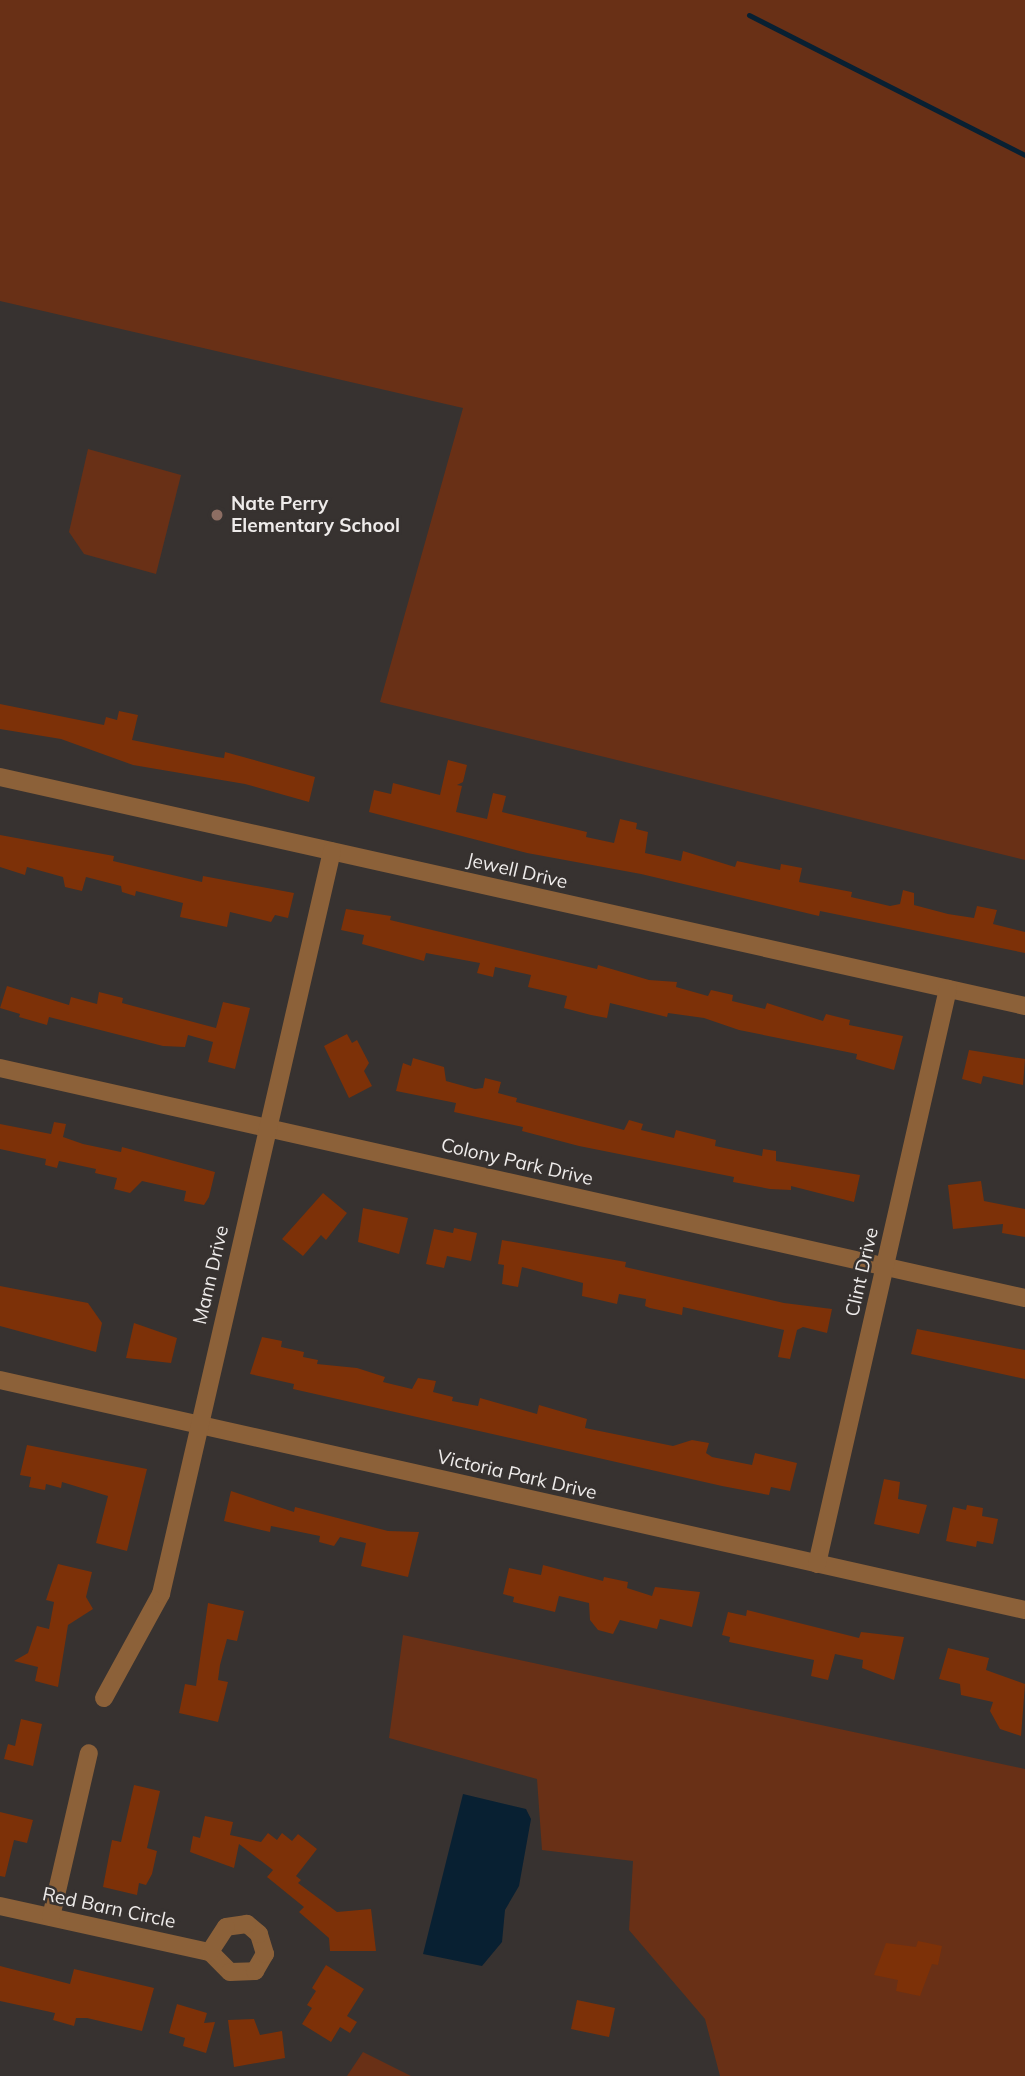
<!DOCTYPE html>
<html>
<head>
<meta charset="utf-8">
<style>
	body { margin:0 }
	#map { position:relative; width:1025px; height:2076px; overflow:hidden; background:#373230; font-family:Mulish,sans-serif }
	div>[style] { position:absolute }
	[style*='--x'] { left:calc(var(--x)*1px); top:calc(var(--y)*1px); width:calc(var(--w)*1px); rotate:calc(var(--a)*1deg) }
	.green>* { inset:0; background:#693016 }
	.water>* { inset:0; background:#082032 }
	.stream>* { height:5px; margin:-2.5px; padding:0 2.5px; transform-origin:2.5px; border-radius:2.5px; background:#082032 }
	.building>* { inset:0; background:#7d3108 }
	.minor>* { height:18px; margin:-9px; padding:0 9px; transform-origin:9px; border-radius:9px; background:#8c6139 }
	.dots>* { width:19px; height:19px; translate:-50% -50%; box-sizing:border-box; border:4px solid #373230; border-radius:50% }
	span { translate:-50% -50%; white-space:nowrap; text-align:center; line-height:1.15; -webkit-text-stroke:5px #373230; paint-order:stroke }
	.poi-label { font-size:19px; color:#eeebea; font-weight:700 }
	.left { translate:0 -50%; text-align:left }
	.street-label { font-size:19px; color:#eeebea }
</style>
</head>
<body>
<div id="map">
	<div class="green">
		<i style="clip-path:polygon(0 0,1025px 0,1025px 860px,380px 702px,463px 408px,0 301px)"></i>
		<i style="clip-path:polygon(88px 449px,181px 475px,156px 574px,84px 554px,69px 532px)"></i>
		<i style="clip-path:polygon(403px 1635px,1025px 1769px,1025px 2076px,720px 2076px,705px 2019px,629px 1930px,633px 1861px,542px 1850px,537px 1779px,389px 1738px)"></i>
		<i style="clip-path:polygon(363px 2052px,411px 2076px,347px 2076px)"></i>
	</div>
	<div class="water">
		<i style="clip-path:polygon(463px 1794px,526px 1809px,531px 1819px,519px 1886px,505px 1910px,502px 1942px,482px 1966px,423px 1954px)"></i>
	</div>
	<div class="stream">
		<i style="--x:749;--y:15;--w:309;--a:26.9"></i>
	</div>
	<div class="building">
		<i style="clip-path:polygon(0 704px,104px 725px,106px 717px,117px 720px,119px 711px,138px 715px,132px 740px,217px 757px,224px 758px,225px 752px,315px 777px,309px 802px,245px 784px,133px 765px,61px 739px,0 729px)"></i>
		<i style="clip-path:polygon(448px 760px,467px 765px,463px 782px,457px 785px,462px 786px,456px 812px,487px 819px,493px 793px,506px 796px,502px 812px,587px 832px,586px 837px,614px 843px,620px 819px,637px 823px,636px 829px,648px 832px,645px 853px,681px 861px,683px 851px,735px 867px,737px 861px,780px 870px,781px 864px,802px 868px,799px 882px,852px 892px,851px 897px,890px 906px,900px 904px,903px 890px,914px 893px,914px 905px,948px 914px,974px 918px,977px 906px,997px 910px,993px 924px,1025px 932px,1025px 953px,820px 911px,819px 916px,641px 874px,527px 853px,369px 812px,374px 790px,391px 794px,393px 783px,440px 795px)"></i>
		<i style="clip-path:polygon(0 835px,114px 856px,113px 861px,202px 882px,203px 876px,294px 893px,288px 918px,275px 915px,271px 922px,230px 912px,227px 927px,180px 917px,183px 903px,136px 891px,135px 896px,122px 892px,121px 886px,86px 877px,82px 891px,65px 887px,63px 877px,27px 867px,25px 875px,0 867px)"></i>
		<i style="clip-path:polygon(346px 909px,391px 916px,390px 920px,597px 969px,598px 965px,649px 980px,677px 982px,676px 987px,708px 996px,711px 990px,733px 995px,732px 1001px,765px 1009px,767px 1003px,823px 1021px,826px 1014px,850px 1020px,849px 1025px,903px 1036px,894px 1070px,856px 1059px,857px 1054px,739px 1030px,704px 1018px,668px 1013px,667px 1017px,610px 1003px,607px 1018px,591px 1015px,564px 1008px,567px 996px,528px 987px,531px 975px,495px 967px,493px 977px,477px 973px,480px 963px,426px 953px,424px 961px,362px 944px,364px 935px,341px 930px)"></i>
		<i style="clip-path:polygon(7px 986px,69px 1005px,71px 997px,97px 1004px,99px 992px,123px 998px,122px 1003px,216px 1028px,223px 1002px,250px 1008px,235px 1069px,208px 1062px,213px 1042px,188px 1035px,185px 1047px,163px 1046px,49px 1017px,47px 1025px,19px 1017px,20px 1014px,0 1008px)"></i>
		<i style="clip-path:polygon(347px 1034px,352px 1043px,357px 1040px,369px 1063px,364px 1071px,372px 1086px,349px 1098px,324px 1046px)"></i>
		<i style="clip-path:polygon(969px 1050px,1025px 1059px,1023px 1085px,983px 1076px,981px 1084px,962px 1079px)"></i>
		<i style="clip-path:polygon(413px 1058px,444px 1067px,446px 1081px,475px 1089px,483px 1088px,485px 1078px,501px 1082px,498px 1093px,517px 1098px,516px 1102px,624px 1130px,629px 1120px,643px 1124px,641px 1130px,674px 1138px,676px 1130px,716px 1140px,715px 1146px,762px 1156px,763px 1149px,776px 1151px,776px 1161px,860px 1175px,854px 1202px,791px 1186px,791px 1190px,770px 1189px,733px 1182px,734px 1177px,579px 1146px,522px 1131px,523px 1127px,454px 1112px,456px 1103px,396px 1091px,403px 1063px,411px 1066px)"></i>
		<i style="clip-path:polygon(54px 1122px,66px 1124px,63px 1137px,83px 1144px,121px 1152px,122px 1147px,215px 1172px,209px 1197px,204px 1205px,184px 1201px,186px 1191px,142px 1181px,130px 1193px,114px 1189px,117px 1178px,95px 1173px,96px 1169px,59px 1161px,57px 1168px,45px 1165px,46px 1159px,0 1149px,0 1124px,51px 1134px)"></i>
		<i style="clip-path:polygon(981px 1181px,984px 1201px,1025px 1209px,1025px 1237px,1002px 1233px,1003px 1224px,953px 1229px,948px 1185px)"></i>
		<i style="clip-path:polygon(323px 1193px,347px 1213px,326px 1240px,321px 1235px,303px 1256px,282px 1239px)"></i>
		<i style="clip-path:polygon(363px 1208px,408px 1218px,399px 1254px,358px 1242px)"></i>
		<i style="clip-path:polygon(454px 1228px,477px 1233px,471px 1261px,447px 1256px,444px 1268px,426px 1264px,434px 1229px,453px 1233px)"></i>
		<i style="clip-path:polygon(502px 1240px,626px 1262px,625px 1267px,784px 1303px,832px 1309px,827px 1333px,803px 1327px,797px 1330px,790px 1359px,778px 1357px,784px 1330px,683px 1307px,682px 1315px,650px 1308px,645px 1306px,646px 1299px,619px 1294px,617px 1304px,582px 1296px,583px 1283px,522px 1267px,518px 1287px,502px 1284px,504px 1265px,498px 1264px)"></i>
		<i style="clip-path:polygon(0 1286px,88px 1303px,102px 1323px,96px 1352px,0 1326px)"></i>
		<i style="clip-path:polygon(134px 1323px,177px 1338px,171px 1363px,126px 1358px)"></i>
		<i style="clip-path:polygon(917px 1329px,1025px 1350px,1025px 1379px,911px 1354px)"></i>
		<i style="clip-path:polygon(262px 1337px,282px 1341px,281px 1347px,304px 1352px,303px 1357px,318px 1360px,317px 1364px,357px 1368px,385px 1377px,383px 1382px,412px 1389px,418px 1378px,436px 1381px,433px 1392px,453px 1397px,452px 1401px,478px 1406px,480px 1398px,537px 1414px,539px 1405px,587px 1419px,585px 1428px,673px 1446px,692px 1440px,709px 1443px,706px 1453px,712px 1457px,752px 1465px,755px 1453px,797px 1463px,790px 1491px,771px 1487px,769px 1495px,722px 1486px,293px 1389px,294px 1384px,250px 1374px)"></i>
		<i style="clip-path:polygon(27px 1445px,147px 1469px,127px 1551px,96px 1543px,108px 1496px,62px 1482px,61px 1488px,46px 1484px,45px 1490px,29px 1487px,31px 1477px,20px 1475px)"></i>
		<i style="clip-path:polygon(884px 1479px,900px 1482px,898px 1499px,927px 1505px,919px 1534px,874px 1524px)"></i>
		<i style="clip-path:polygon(231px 1491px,294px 1512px,295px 1507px,388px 1531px,419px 1532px,408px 1577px,361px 1566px,366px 1543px,340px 1537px,334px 1546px,319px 1542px,320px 1536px,271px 1526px,270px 1532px,224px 1521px)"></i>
		<i style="clip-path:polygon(967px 1505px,983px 1508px,982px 1516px,998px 1519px,993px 1544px,977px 1541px,976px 1547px,946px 1541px,953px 1507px,966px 1510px)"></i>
		<i style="clip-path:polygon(58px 1564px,92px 1572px,86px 1597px,93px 1609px,68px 1625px,58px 1687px,35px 1681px,38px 1667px,14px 1661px,28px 1653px,37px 1626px,49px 1629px,54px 1602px,46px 1600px)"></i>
		<i style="clip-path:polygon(543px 1565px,603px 1581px,604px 1577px,628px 1582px,627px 1588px,652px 1596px,655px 1587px,700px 1592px,692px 1627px,660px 1619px,657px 1629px,620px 1620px,613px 1634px,598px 1630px,590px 1620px,589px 1603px,559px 1596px,555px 1612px,513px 1602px,514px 1597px,503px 1594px,509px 1568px,541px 1575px)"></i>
		<i style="clip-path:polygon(208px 1603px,244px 1611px,237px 1641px,227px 1639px,220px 1665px,218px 1680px,228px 1682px,218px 1722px,179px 1713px,185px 1684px,196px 1686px)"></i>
		<i style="clip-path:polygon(747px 1610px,859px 1638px,861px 1632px,904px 1637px,894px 1680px,862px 1668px,863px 1660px,835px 1654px,828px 1680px,811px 1676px,814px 1660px,729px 1642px,730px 1637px,722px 1635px,728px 1612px,746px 1616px)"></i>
		<i style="clip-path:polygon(948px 1648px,989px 1658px,986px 1670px,1025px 1684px,1021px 1736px,1000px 1729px,990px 1711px,993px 1702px,961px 1695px,960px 1684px,939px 1679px)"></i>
		<i style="clip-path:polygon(21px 1719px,42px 1724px,33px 1766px,4px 1759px,8px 1744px,15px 1746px)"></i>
		<i style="clip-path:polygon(134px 1785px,160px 1791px,147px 1848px,157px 1851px,152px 1874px,146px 1885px,139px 1883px,137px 1895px,103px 1887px,112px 1840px,121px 1842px)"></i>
		<i style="clip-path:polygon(0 1812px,33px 1820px,27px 1843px,14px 1840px,5px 1877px,0 1876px)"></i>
		<i style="clip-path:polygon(205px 1816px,233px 1822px,230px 1835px,261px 1842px,268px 1833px,277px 1840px,282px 1833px,292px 1841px,298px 1834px,317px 1849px,296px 1876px,301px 1880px,298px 1883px,337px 1912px,371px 1909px,376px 1951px,330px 1951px,329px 1938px,299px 1912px,304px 1907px,267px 1877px,273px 1870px,239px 1844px,234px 1868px,190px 1852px,193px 1836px,200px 1838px)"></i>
		<i style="clip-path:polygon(918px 1941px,942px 1946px,938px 1965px,932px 1964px,920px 1996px,896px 1991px,898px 1980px,874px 1975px,886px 1943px,916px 1947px)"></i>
		<i style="clip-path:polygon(326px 1965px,364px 1989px,347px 2016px,357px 2022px,350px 2033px,340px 2027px,331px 2042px,302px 2024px,312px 2008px,307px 2005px,316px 1991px,312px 1988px)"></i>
		<i style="clip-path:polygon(0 1966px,70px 1984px,74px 1969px,154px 1988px,142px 2031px,87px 2018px,76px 2018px,74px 2026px,53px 2020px,55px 2013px,0 2001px)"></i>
		<i style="clip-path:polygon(577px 2000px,615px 2008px,609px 2037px,571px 2029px)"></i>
		<i style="clip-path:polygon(177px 2004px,207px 2013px,204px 2023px,215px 2022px,206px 2053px,183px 2046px,185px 2038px,169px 2033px)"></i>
		<i style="clip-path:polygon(254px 2019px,260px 2035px,282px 2031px,285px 2058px,234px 2067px,228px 2020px)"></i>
	</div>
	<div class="minor">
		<i style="--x:0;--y:777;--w:1050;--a:12.59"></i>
		<i style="--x:0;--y:1068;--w:1050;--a:12.65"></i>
		<i style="--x:0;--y:1380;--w:1050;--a:12.65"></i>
		<i style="--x:817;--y:1564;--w:590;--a:-77.17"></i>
		<i style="--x:104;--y:1698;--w:119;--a:-61.3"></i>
		<i style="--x:161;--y:1594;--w:762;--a:-77.04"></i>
		<i style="--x:0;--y:1906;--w:215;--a:12.4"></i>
		<i style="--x:210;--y:1952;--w:28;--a:45"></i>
		<i style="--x:230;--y:1972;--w:25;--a:-2"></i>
		<i style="--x:255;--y:1971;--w:20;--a:-60"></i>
		<i style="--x:265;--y:1954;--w:21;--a:-107"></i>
		<i style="--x:259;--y:1934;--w:16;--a:-140"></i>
		<i style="--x:247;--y:1924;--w:21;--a:172"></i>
		<i style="--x:226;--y:1927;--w:30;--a:123"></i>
		<i style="--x:51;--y:1917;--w:168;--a:-77"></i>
	</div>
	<div class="dots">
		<i style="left:217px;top:515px;background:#8d6e63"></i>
	</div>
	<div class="poi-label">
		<span class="left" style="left:231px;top:515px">Nate Perry<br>Elementary School</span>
	</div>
	<div class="street-label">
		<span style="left:517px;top:871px;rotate:13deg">Jewell Drive</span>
		<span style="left:517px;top:1162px;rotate:13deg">Colony Park Drive</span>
		<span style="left:862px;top:1272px;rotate:-77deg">Clint Drive</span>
		<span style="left:211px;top:1275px;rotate:-77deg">Mann Drive</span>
		<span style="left:517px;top:1475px;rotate:13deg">Victoria Park Drive</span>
		<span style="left:109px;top:1908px;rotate:12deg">Red Barn Circle</span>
	</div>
</div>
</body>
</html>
